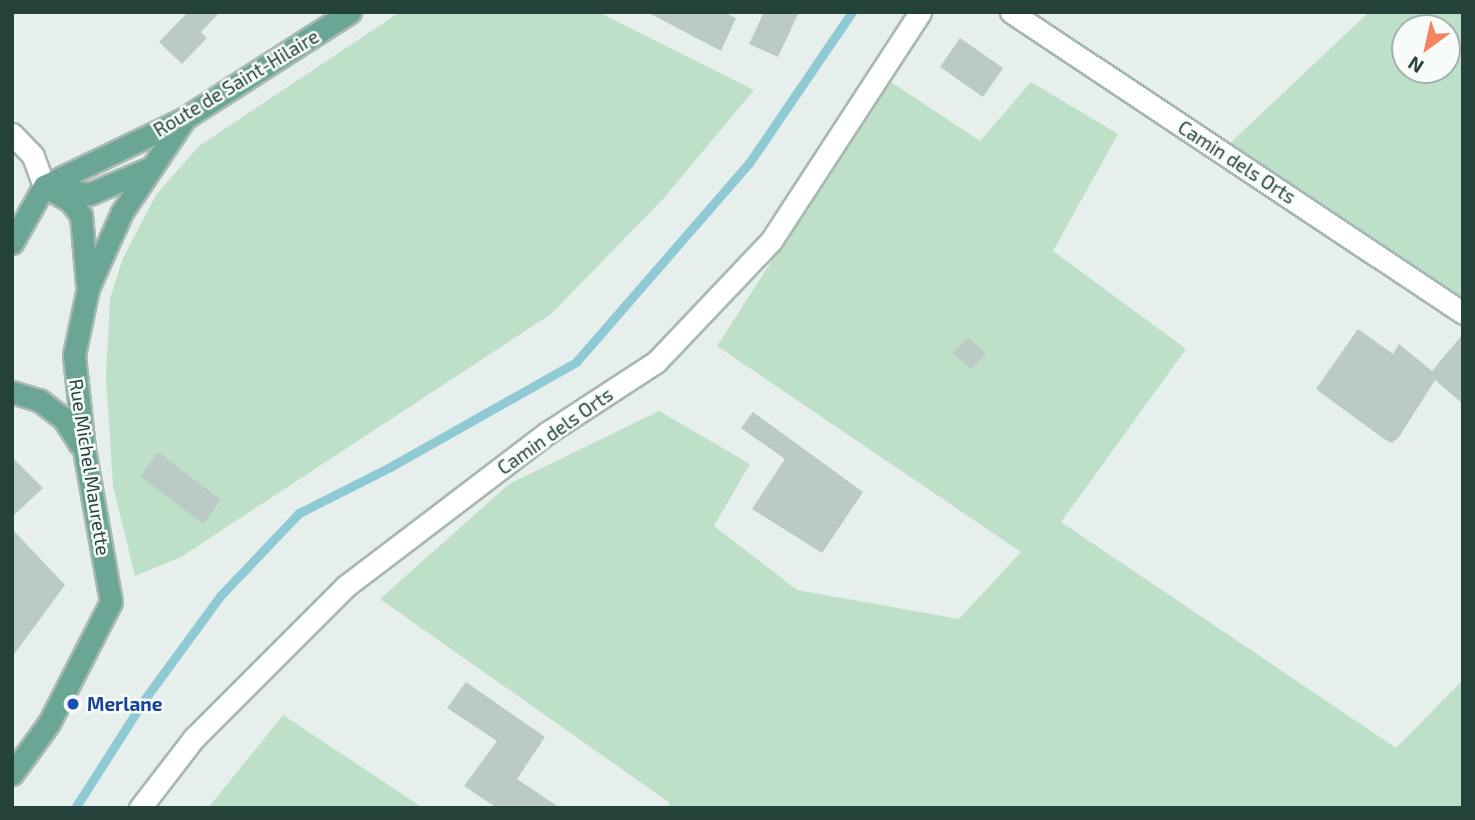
<!DOCTYPE html>
<html>
<head>
<meta charset="utf-8">
<style>
	body { margin:0 }
	#map { position:relative; width:1475px; height:820px; overflow:hidden; background:#e6efeb; font-family:"Exo 2",sans-serif }
	div>[style] { position:absolute }
	[style*='--x'] { left:calc(var(--x)*1px); top:calc(var(--y)*1px); width:calc(var(--w)*1px); rotate:calc(var(--a)*1deg) }
	.green>* { inset:0; background:#bfe0c8 }
	.stream>* { height:9px; margin:-4.5px; padding:0 4.5px; transform-origin:4.5px; border-radius:4.5px; background:#8ec9d4 }
	.building>* { inset:0; background:#bbcac4 }
	.roads { filter:drop-shadow(2px 0 #a8b8b2) drop-shadow(-2px 0 #a8b8b2) drop-shadow(0 2px #a8b8b2) drop-shadow(0 -2px #a8b8b2) }
	.minor>* { height:21px; margin:-10.5px; padding:0 10.5px; transform-origin:10.5px; border-radius:10.5px; background:#fff }
	.major>* { height:21px; margin:-10.5px; padding:0 10.5px; transform-origin:10.5px; border-radius:10.5px; background:#6aa596 }
	.dots>* { width:19px; height:19px; translate:-50% -50%; box-sizing:border-box; border:4px solid #f7fbf9; border-radius:50% }
	span { translate:-50% -50%; white-space:nowrap; text-align:center; line-height:1.15; -webkit-text-stroke:5px #f7fbf9; paint-order:stroke }
	.street-label { font-size:19px; color:#24423a }
	.transit-label { font-size:19px; color:#164399; font-weight:700 }
	.left { translate:0 -50%; text-align:left }
	.frame { position:absolute; inset:0; border:14px solid #24423a; pointer-events:none }
	.north { position:absolute; left:1391px; top:14px; width:70px; height:70px; box-sizing:border-box; background:#f7fbf9; border:2px solid #a3b1ad; border-radius:50%; rotate:213deg; font-size:19px; font-weight:700; line-height:28px; text-align:center; color:#24423a }
	.north::after { content:''; display:block; margin:auto; width:24px; height:32px; background:#f4845f; clip-path:polygon(50% 0,100% 100%,50% 72%,0 100%) }
</style>
</head>
<body>
<div id="map">
	<div class="green">
		<i style="clip-path:polygon(400px 12px,598px 12px,754px 90px,663px 199px,551px 314px,181px 557px,135px 576px,113px 486px,106px 377px,110px 299px,123px 258px,156px 195px,199px 146px)"></i>
		<i style="clip-path:polygon(evenodd,1369px 12px,1463px 12px,1463px 299px,1225px 148px,1369px 12px,1405px 28px,1447px 28px,1447px 70px,1405px 70px,1405px 28px)"></i>
		<i style="clip-path:polygon(888px 80px,980px 141px,1031px 82px,1118px 134px,1053px 251px,1186px 349px,1061px 522px,1396px 748px,1463px 680px,1463px 808px,667px 808px,670px 803px,380px 599px,509px 484px,659px 411px,750px 464px,714px 526px,797px 590px,959px 619px,1021px 552px,717px 346px)"></i>
		<i style="clip-path:polygon(283px 715px,423px 808px,208px 808px)"></i>
	</div>
	<div class="stream">
		<i style="--x:75;--y:808;--w:128;--a:-57.4"></i>
		<i style="--x:144;--y:700;--w:129;--a:-53.8"></i>
		<i style="--x:220;--y:596;--w:115;--a:-46.4"></i>
		<i style="--x:299;--y:513;--w:102;--a:-26.8"></i>
		<i style="--x:390;--y:467;--w:214;--a:-29.4"></i>
		<i style="--x:576;--y:362;--w:264;--a:-49"></i>
		<i style="--x:749;--y:163;--w:183;--a:-55.7"></i>
	</div>
	<div class="building">
		<i style="clip-path:polygon(188px 12px,220px 12px,201px 32px,207px 38px,182px 64px,159px 42px)"></i>
		<i style="clip-path:polygon(647px 12px,723px 12px,736px 18px,721px 51px)"></i>
		<i style="clip-path:polygon(764px 12px,799px 12px,778px 57px,749px 44px)"></i>
		<i style="clip-path:polygon(960px 38px,1003px 68px,983px 97px,940px 67px)"></i>
		<i style="clip-path:polygon(1358px 329px,1393px 354px,1399px 344px,1432px 371px,1463px 334px,1463px 404px,1435px 380px,1399px 437px,1392px 443px,1384px 439px,1316px 389px)"></i>
		<i style="clip-path:polygon(968px 337px,986px 354px,971px 369px,953px 353px)"></i>
		<i style="clip-path:polygon(753px 412px,863px 492px,822px 553px,752px 509px,785px 459px,741px 428px)"></i>
		<i style="clip-path:polygon(158px 452px,221px 500px,203px 524px,140px 476px)"></i>
		<i style="clip-path:polygon(12px 457px,43px 488px,12px 517px)"></i>
		<i style="clip-path:polygon(12px 529px,65px 585px,12px 657px)"></i>
		<i style="clip-path:polygon(466px 682px,545px 737px,517px 779px,560px 808px,497px 808px,464px 786px,497px 741px,447px 708px)"></i>
	</div>
	<div class="roads">
		<div class="minor">
			<i style="--x:1011;--y:12;--w:543;--a:33.66"></i>
			<i style="--x:12;--y:134;--w:30;--a:46"></i>
			<i style="--x:33;--y:156;--w:32;--a:70"></i>
			<i style="--x:140;--y:808;--w:88;--a:-52.4"></i>
			<i style="--x:194;--y:738;--w:215;--a:-45"></i>
			<i style="--x:346;--y:586;--w:253;--a:-37.3"></i>
			<i style="--x:547;--y:433;--w:130;--a:-33.1"></i>
			<i style="--x:656;--y:362;--w:167;--a:-46.5"></i>
			<i style="--x:771;--y:241;--w:273;--a:-56.9"></i>
		</div>
		<div class="major">
			<i style="--x:44;--y:186;--w:157;--a:-25.7"></i>
			<i style="--x:185;--y:118;--w:196;--a:-32.7"></i>
			<i style="--x:44;--y:186;--w:30;--a:30"></i>
			<i style="--x:70;--y:201;--w:18;--a:52"></i>
			<i style="--x:81;--y:215;--w:69;--a:85"></i>
			<i style="--x:53;--y:187;--w:37;--a:11"></i>
			<i style="--x:89;--y:194;--w:64;--a:-23"></i>
			<i style="--x:12;--y:243;--w:65;--a:-60.7"></i>
			<i style="--x:12;--y:392;--w:28;--a:17"></i>
			<i style="--x:39;--y:400;--w:30;--a:37"></i>
			<i style="--x:63;--y:418;--w:31;--a:57"></i>
			<i style="--x:12;--y:774;--w:63;--a:-54"></i>
			<i style="--x:49;--y:723;--w:136;--a:-62.9"></i>
			<i style="--x:111;--y:602;--w:155;--a:-100"></i>
			<i style="--x:84;--y:449;--w:95;--a:-96.1"></i>
			<i style="--x:74;--y:355;--w:68;--a:-78.2"></i>
			<i style="--x:88;--y:288;--w:83;--a:-65.9"></i>
			<i style="--x:122;--y:212;--w:113;--a:-56.2"></i>
		</div>
	</div>
	<div class="dots">
		<i style="left:73px;top:704px;background:#1a4fb4"></i>
	</div>
	<div class="street-label">
		<span style="left:236px;top:83px;rotate:-31deg">Route de Saint-Hilaire</span>
		<span style="left:1237px;top:162px;rotate:33deg">Camin dels Orts</span>
		<span style="left:555px;top:431px;rotate:-35deg">Camin dels Orts</span>
		<span style="left:90px;top:467px;rotate:81deg">Rue Michel Maurette</span>
	</div>
	<div class="transit-label">
		<span class="left" style="left:87px;top:704px">Merlane</span>
	</div>
	<div class="frame"></div>
	<div class="north">N</div>
</div>
</body>
</html>
